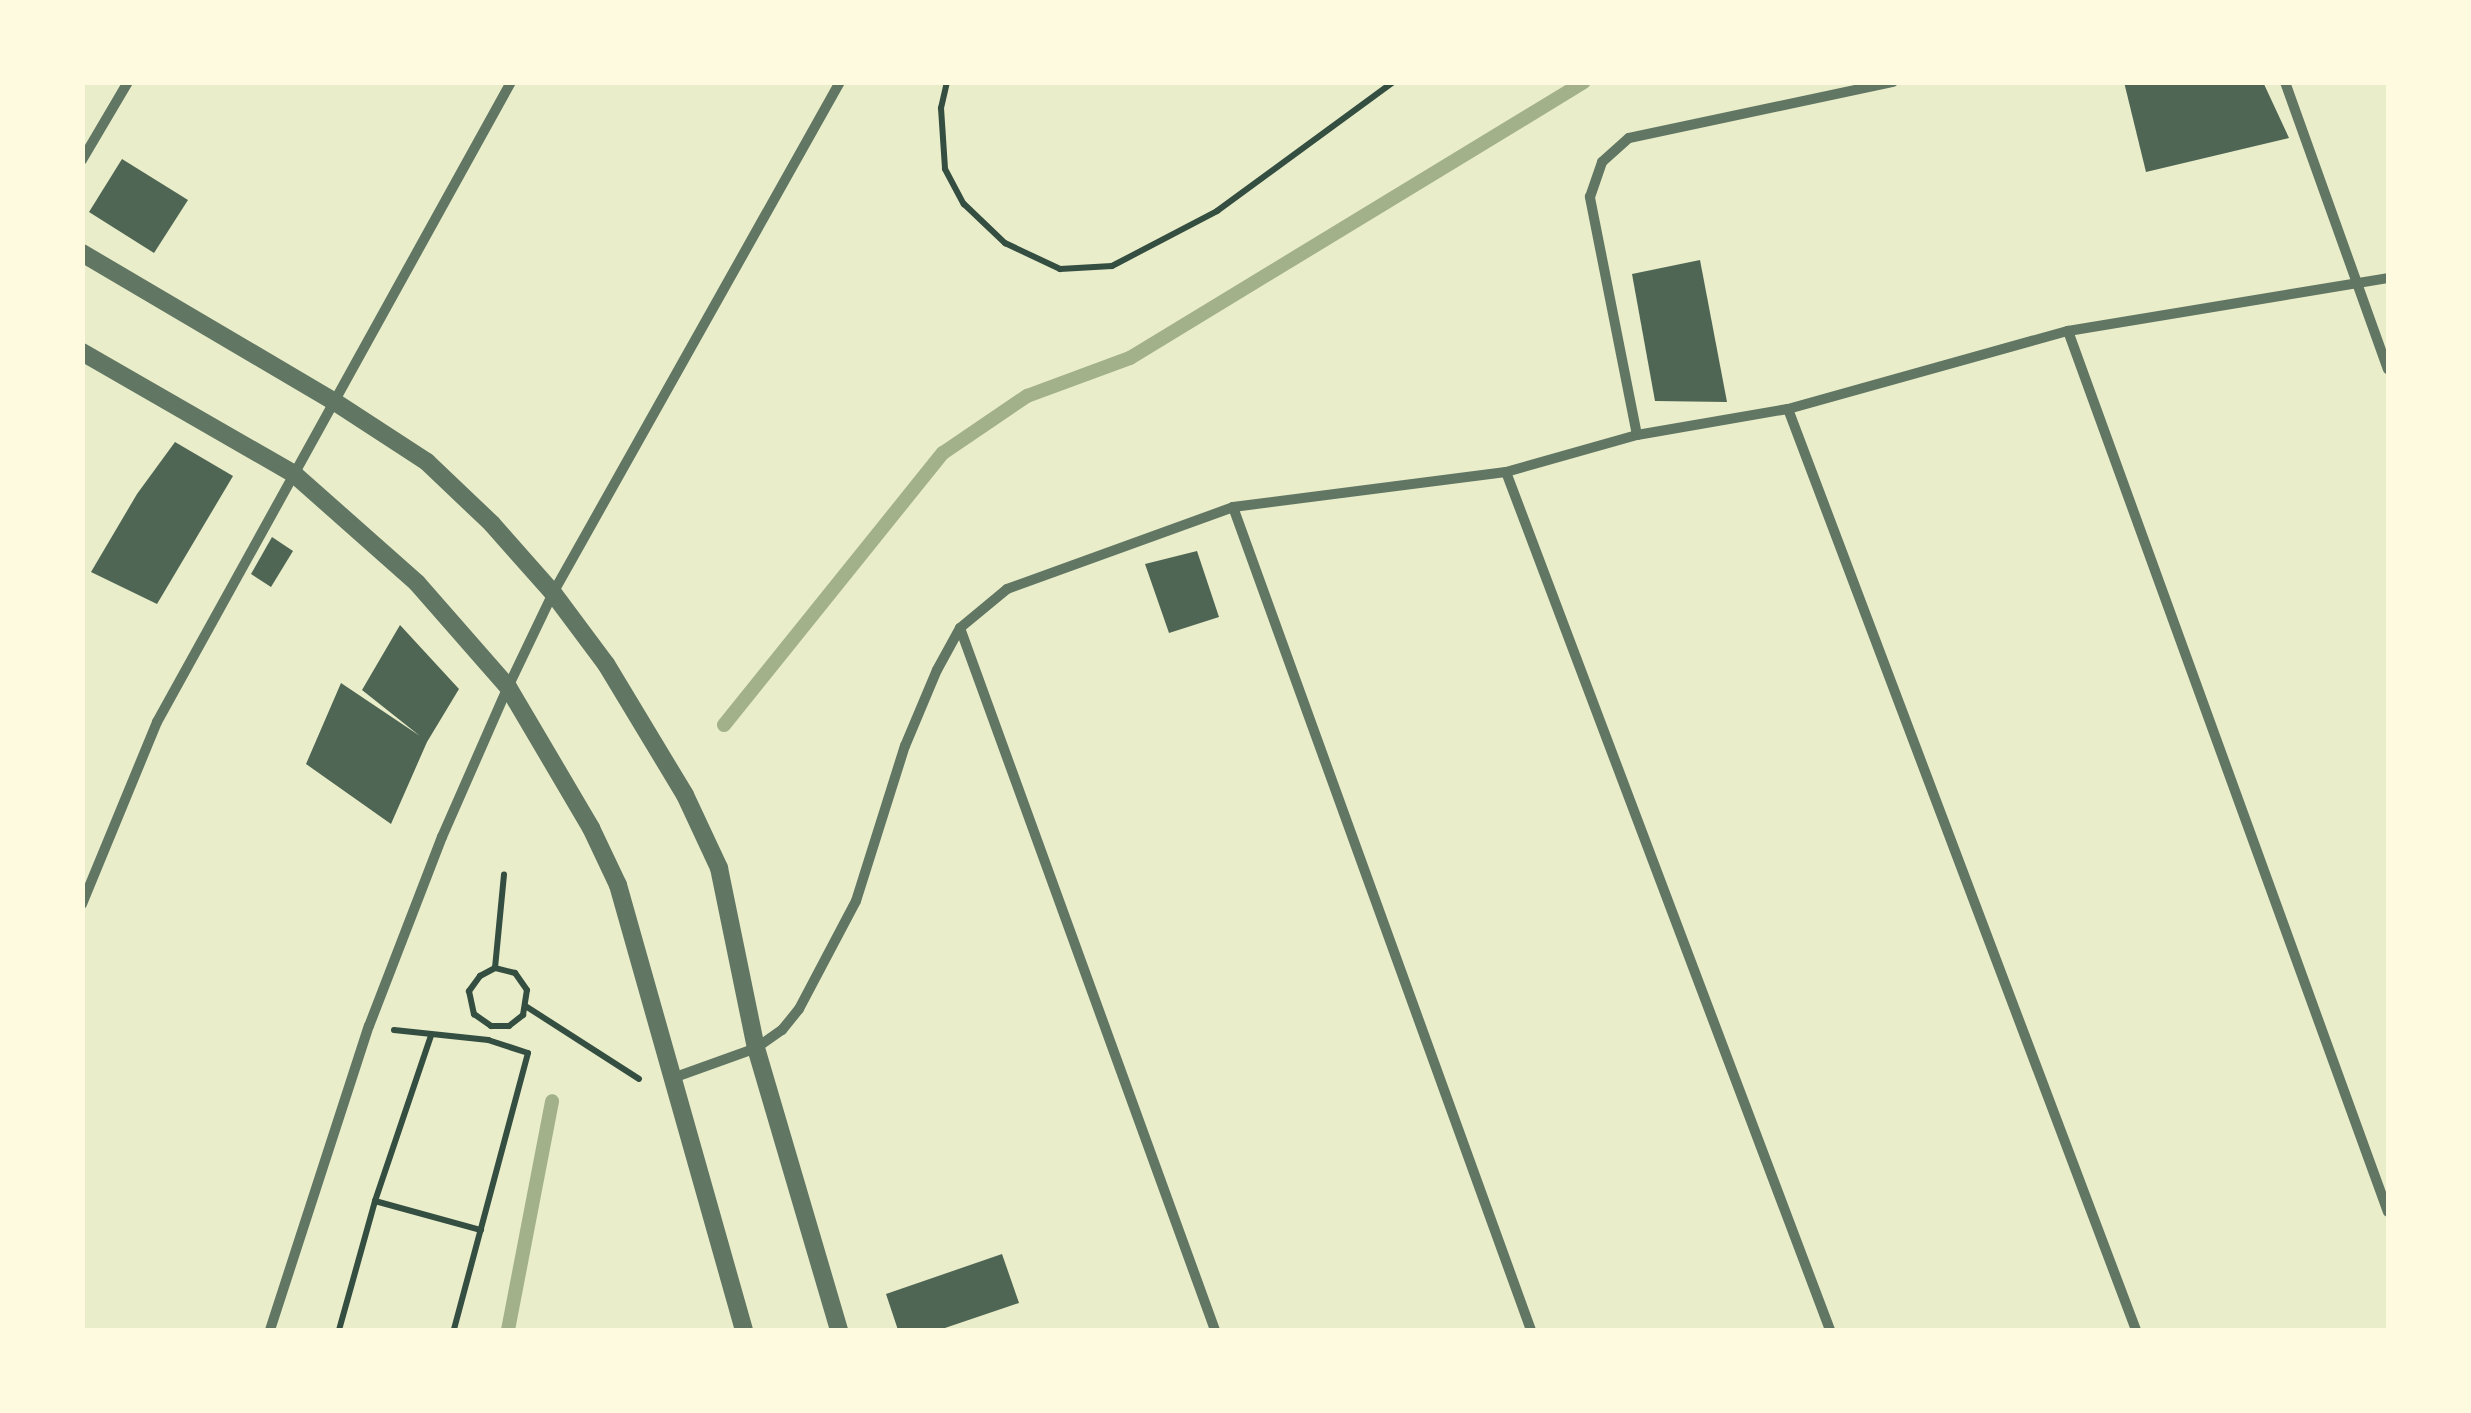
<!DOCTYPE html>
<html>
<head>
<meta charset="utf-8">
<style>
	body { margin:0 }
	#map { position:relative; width:2471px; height:1413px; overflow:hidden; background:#e9edc9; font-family:Montserrat,sans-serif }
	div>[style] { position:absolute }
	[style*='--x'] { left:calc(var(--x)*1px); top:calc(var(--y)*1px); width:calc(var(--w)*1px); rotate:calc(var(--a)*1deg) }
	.stream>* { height:14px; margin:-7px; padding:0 7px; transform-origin:7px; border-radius:7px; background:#a3b18a }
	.building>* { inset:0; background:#4f6655 }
	.path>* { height:6px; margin:-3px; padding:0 3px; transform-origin:3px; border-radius:3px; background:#344e41 }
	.minor>* { height:10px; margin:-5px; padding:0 5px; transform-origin:5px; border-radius:5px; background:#617663 }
	.tertiary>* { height:18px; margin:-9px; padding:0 9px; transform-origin:9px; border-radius:9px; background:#617663 }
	span { translate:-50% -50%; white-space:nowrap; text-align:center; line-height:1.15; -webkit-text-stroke:10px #fefae0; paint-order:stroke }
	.frame { position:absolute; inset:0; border:85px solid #fefae0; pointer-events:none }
</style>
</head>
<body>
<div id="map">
	<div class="stream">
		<i style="--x:724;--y:725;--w:349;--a:-51.2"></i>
		<i style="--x:943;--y:453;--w:102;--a:-34.2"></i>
		<i style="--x:1027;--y:396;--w:110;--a:-20.3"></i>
		<i style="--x:1130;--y:358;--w:531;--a:-31.3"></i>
		<i style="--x:508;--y:1330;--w:233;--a:-79.1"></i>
	</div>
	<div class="building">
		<i style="clip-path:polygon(2124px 82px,2263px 82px,2289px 138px,2146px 172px)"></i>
		<i style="clip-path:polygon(122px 159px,188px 200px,154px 253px,89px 212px)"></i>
		<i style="clip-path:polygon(1700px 260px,1727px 402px,1655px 401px,1632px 274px)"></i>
		<i style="clip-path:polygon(175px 442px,233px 476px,157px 604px,91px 572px,137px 494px)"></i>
		<i style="clip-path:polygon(272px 537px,293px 551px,271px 587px,251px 574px)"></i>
		<i style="clip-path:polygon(1197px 551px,1219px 617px,1169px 633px,1145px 564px)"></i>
		<i style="clip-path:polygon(400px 625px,459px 689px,427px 742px,391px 824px,306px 764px,341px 683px,420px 736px,362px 690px)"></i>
		<i style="clip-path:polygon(1002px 1254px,1019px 1303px,939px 1330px,898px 1330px,886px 1294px)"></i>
	</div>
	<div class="path">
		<i style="--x:947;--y:82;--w:27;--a:103"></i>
		<i style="--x:941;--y:108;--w:61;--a:86.2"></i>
		<i style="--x:945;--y:169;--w:40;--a:62"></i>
		<i style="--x:964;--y:204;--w:57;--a:43.6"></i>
		<i style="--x:1005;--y:243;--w:61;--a:25.3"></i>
		<i style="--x:1060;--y:269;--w:52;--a:-3.3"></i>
		<i style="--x:1112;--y:266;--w:119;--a:-27.6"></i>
		<i style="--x:1217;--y:211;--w:218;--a:-36.2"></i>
		<i style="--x:495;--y:968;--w:17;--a:152"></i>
		<i style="--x:480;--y:976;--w:19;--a:126"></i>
		<i style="--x:469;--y:991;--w:24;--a:78"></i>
		<i style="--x:474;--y:1014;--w:21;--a:35"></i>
		<i style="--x:491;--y:1026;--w:18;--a:0"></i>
		<i style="--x:509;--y:1026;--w:18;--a:-38"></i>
		<i style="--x:523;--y:1015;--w:25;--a:-81"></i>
		<i style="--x:527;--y:990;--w:21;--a:-125"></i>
		<i style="--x:515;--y:973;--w:21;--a:-166"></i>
		<i style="--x:495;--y:968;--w:94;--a:-84.5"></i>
		<i style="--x:527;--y:1007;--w:133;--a:32.7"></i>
		<i style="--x:394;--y:1030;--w:95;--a:6.1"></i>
		<i style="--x:488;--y:1040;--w:42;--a:18"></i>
		<i style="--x:528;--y:1053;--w:287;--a:105"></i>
		<i style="--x:375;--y:1201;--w:110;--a:15.3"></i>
		<i style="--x:339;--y:1330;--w:134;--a:-74.4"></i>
		<i style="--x:375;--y:1201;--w:174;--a:-71.3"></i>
	</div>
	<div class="minor">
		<i style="--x:2285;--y:82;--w:305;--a:70.3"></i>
		<i style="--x:82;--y:160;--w:91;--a:-59.5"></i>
		<i style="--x:2068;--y:331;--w:937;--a:70.04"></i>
		<i style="--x:1788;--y:409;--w:985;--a:69.3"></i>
		<i style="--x:1637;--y:435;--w:243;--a:-101.2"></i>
		<i style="--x:1590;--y:197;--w:37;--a:-71"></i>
		<i style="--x:1602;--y:162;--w:36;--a:-42"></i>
		<i style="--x:1629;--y:138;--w:270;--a:-12"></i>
		<i style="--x:1506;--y:472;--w:917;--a:69.31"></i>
		<i style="--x:1233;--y:507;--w:875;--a:70.1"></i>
		<i style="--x:960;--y:628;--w:747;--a:70.04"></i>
		<i style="--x:82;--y:904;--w:197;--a:-67.6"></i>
		<i style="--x:157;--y:722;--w:731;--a:-61.05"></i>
		<i style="--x:670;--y:1079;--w:91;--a:-19.8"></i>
		<i style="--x:756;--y:1048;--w:32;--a:-35"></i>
		<i style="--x:782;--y:1030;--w:27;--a:-51"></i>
		<i style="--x:799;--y:1009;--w:122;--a:-62.2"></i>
		<i style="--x:856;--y:901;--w:163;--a:-72.5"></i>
		<i style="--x:905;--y:746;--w:82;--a:-67.2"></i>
		<i style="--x:937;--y:670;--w:48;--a:-61.3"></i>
		<i style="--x:960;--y:628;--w:61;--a:-39.7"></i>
		<i style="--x:1007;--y:589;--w:240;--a:-19.9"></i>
		<i style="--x:1233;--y:507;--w:275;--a:-7.3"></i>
		<i style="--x:1506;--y:472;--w:136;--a:-15.8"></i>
		<i style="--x:1637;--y:435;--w:153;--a:-9.8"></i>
		<i style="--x:1788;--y:409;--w:291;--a:-15.6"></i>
		<i style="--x:2068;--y:331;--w:324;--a:-9.4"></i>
		<i style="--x:270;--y:1330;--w:320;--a:-72"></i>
		<i style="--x:369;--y:1026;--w:203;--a:-68.9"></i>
		<i style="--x:442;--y:837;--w:164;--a:-66.3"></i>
		<i style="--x:508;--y:687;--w:104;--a:-64.4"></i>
		<i style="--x:553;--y:593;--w:586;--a:-60.68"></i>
	</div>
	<div class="tertiary">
		<i style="--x:82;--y:253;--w:294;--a:30.5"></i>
		<i style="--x:335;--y:402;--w:110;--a:33.1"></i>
		<i style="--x:427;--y:462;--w:90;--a:43.6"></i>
		<i style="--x:492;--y:524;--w:92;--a:48.5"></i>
		<i style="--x:553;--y:593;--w:89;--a:53.3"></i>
		<i style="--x:606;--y:664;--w:153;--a:58.9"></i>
		<i style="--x:685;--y:795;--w:81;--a:65"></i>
		<i style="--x:719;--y:868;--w:184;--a:78.4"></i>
		<i style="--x:756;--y:1048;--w:294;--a:73.6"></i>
		<i style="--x:82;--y:352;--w:245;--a:29.9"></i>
		<i style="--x:294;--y:474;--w:164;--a:41.5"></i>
		<i style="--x:417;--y:583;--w:138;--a:48.8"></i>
		<i style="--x:508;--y:687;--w:164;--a:59.5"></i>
		<i style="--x:591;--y:828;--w:63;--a:64.7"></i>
		<i style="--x:618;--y:885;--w:462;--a:74.2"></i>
	</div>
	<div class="frame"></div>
</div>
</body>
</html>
